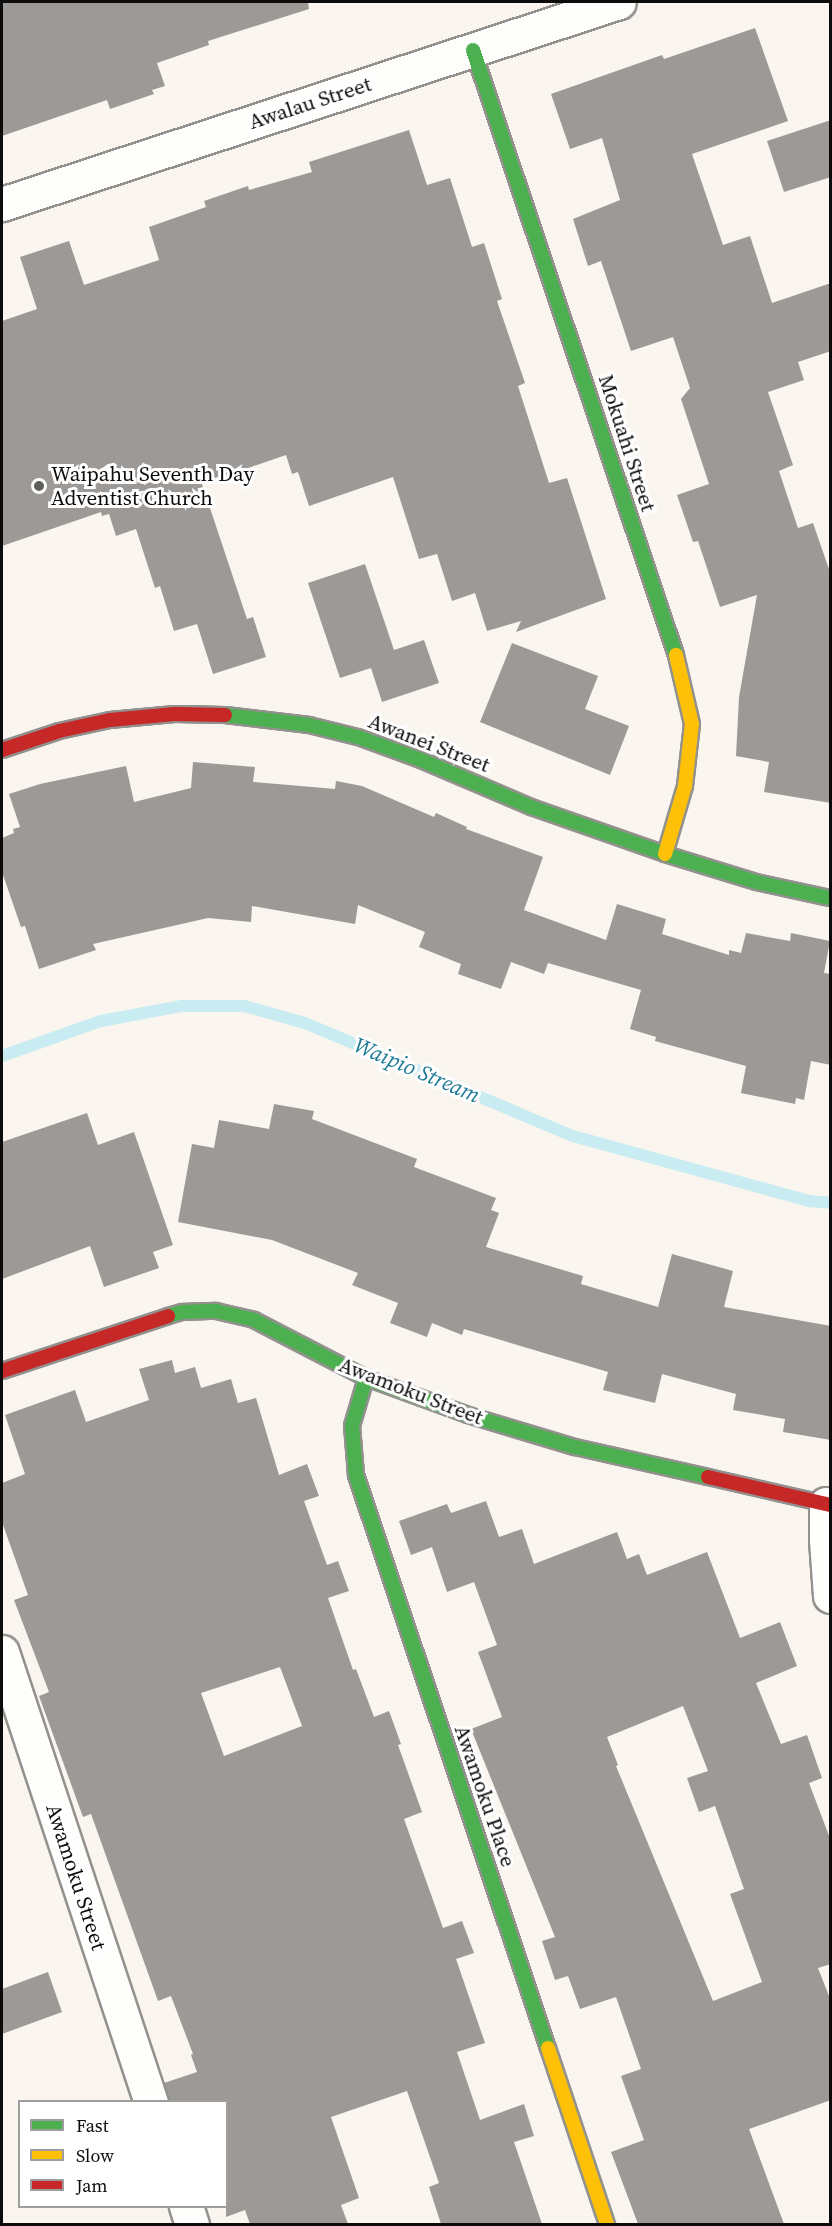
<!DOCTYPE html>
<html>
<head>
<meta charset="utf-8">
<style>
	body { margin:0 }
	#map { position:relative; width:832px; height:2226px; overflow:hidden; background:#faf5ef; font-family:"Source Serif 4",serif }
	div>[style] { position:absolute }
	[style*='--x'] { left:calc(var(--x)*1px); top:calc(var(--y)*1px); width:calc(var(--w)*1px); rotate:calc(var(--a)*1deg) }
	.stream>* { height:12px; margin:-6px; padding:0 6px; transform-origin:6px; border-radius:6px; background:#c8ecf1 }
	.building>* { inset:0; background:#9c9996 }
	.roads { filter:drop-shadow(2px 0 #93918e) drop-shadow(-2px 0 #93918e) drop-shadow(0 2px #93918e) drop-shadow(0 -2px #93918e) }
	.street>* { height:33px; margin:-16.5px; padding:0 16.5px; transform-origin:16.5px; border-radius:16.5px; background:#fefefd }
	.fast>* { height:14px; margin:-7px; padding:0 7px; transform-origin:7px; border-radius:7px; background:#4caf50 }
	.slow>* { height:14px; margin:-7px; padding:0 7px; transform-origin:7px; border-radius:7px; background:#ffc107 }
	.jam>* { height:14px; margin:-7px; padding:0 7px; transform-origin:7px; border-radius:7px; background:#c62828 }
	.dots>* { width:16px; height:16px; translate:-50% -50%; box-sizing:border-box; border:3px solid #fff; border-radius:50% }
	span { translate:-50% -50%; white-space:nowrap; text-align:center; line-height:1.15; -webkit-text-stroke:6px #fff; paint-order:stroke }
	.street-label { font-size:21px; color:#0c0c0c }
	.poi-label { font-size:21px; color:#0c0c0c }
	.left { translate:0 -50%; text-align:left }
	.water-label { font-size:22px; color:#1d7a95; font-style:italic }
	.frame { position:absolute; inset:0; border:3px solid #0c0c0c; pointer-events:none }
	.legend { position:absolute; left:18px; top:2100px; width:210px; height:108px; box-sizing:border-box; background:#fff; border:2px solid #9e9e9e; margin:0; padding:8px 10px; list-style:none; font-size:18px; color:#0c0c0c }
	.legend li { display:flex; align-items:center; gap:12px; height:30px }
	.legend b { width:30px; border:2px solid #9e9e9e }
</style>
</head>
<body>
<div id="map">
	<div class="stream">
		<i style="--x:2;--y:1056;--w:105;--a:-19.5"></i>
		<i style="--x:101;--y:1021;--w:81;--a:-10.6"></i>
		<i style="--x:181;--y:1006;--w:63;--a:0"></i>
		<i style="--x:244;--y:1006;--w:63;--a:15.6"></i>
		<i style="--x:305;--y:1023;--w:291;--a:22.9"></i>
		<i style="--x:573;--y:1136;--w:245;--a:15.4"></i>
		<i style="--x:809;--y:1201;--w:21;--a:5"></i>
	</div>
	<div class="building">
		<i style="clip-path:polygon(2px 2px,308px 2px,309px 9px,208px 41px,209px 45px,157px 63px,165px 86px,152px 90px,154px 94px,110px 109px,107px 100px,2px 136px)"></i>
		<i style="clip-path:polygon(755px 28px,788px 121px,692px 154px,723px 245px,750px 236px,772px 303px,831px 283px,831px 351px,798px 362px,804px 380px,768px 392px,793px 465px,779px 471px,798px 528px,813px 523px,831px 575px,831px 803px,764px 792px,769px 762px,736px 756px,739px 697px,757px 595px,720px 607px,698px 541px,693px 542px,677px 495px,709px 484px,681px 399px,690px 388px,673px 337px,631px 351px,601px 261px,588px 266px,573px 219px,620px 200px,602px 138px,570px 149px,551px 94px,662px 55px,664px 59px)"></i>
		<i style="clip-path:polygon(831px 120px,831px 177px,784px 192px,767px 141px)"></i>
		<i style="clip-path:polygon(409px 130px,427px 185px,450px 178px,472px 247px,484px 243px,502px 299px,497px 301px,525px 383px,518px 386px,549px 483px,567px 478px,606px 599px,516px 632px,521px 621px,487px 631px,475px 593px,452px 601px,437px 554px,419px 559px,393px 477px,309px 506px,298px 472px,292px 474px,286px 455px,202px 484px,247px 619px,253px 617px,266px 657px,213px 674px,197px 624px,174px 631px,160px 586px,155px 588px,136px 529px,116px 536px,109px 514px,102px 516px,101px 512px,2px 546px,2px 321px,37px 309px,20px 257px,69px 241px,84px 285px,159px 260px,149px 227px,206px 207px,204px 201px,248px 186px,249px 190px,312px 172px,309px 162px)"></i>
		<i style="clip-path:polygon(365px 564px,394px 650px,424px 640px,439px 683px,382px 702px,371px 668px,340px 678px,308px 583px)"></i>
		<i style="clip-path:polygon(512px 643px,598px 676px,585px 709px,629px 726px,610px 775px,480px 722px)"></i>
		<i style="clip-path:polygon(193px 762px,255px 767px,253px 782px,335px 789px,336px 781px,362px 786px,434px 817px,436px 813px,467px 827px,466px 829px,543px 857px,524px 910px,606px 940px,617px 904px,666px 919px,662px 934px,729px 955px,729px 950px,741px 953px,746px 933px,790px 941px,791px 933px,830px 941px,824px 973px,831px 974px,831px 1065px,811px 1061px,804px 1100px,796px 1098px,795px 1104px,741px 1093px,746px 1066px,655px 1041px,656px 1037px,630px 1029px,641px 990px,548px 963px,544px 974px,511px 962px,501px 989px,458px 974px,461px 964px,419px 947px,425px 932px,358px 905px,355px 924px,252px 906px,251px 922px,208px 918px,93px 944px,96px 950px,39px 969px,25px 926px,21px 927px,2px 872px,2px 838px,14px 833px,13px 829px,20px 827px,9px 794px,40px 784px,126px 766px,134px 802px,191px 788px)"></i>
		<i style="clip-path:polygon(274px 1104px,314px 1111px,312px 1119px,417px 1159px,414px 1167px,496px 1198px,491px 1210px,499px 1213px,486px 1247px,583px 1276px,581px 1284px,658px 1307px,672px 1254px,733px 1271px,724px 1307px,831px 1326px,831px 1440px,783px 1432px,785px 1419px,733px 1410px,736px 1394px,662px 1374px,655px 1403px,603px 1390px,608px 1372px,464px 1329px,462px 1335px,432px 1323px,427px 1337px,390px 1323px,398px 1303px,352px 1285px,358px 1273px,272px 1240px,178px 1222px,192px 1144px,214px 1148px,219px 1120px,269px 1129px)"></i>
		<i style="clip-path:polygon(87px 1113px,98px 1145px,134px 1132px,173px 1245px,153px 1252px,159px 1268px,104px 1287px,90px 1246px,2px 1279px,2px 1142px)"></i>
		<i style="clip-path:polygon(evenodd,172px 1360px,175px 1373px,195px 1367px,201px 1388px,231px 1379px,238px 1403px,256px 1398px,279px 1475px,307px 1464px,319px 1496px,304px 1501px,327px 1565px,338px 1561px,349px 1591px,328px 1598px,353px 1670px,356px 1669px,374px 1717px,389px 1711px,401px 1744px,398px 1745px,422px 1812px,404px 1819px,443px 1928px,462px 1921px,474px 1953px,456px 1959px,485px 2043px,457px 2052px,480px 2120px,524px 2104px,534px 2136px,514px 2142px,542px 2224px,441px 2224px,429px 2187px,439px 2183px,407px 2091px,331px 2117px,359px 2198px,341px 2205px,348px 2224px,250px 2224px,245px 2210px,226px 2217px,226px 2102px,169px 2102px,164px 2083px,197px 2072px,191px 2055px,193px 2054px,171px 1996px,158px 2001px,91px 1814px,83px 1817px,39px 1696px,49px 1692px,14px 1600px,28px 1595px,2px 1522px,2px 1483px,25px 1474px,5px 1415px,75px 1390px,86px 1422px,149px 1400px,139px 1369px,172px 1360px,280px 1667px,302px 1726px,224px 1756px,201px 1693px,280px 1667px)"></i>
		<i style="clip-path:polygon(evenodd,486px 1501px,499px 1537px,522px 1529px,534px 1564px,617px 1532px,627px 1559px,639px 1554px,647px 1575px,707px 1552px,740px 1638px,780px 1622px,797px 1666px,756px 1683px,781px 1744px,807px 1735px,822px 1778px,809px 1783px,831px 1841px,831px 1964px,818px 1968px,831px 2001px,831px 2100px,749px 2129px,784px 2224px,638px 2224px,611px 2152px,644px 2140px,621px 2076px,641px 2069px,616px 1997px,580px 2009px,568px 1976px,555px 1980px,542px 1941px,555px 1937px,471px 1729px,502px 1717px,478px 1652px,497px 1645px,474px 1582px,447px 1592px,432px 1547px,411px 1555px,399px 1521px,447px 1504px,451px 1513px,486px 1501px,683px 1706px,708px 1771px,687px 1778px,699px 1812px,715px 1806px,744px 1889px,730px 1894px,762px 1982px,713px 2001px,616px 1766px,618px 1765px,607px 1737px,683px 1706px)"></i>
		<i style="clip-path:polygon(48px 1972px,62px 2012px,2px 2034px,2px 1989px)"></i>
	</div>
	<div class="roads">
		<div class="street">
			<i style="--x:2;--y:204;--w:649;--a:-18.13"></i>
			<i style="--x:826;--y:1504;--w:36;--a:90"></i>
			<i style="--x:826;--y:1540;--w:56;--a:85.9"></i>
			<i style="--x:2;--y:1652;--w:474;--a:71.7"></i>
			<i style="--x:186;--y:2206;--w:19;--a:72"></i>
		</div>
		<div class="fast">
			<i style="--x:473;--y:50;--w:638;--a:71.45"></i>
			<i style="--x:225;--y:715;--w:85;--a:6.8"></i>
			<i style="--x:309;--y:725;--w:50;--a:13.8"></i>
			<i style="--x:358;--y:737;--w:67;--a:20.1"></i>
			<i style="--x:421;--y:760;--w:120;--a:23.1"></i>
			<i style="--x:531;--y:807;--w:142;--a:19.3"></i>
			<i style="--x:665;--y:854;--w:95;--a:17.1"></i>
			<i style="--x:756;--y:882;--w:76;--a:12.2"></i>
			<i style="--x:168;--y:1316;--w:15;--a:-16"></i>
			<i style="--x:182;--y:1312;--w:34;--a:-2"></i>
			<i style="--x:216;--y:1311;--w:39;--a:13"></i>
			<i style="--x:254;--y:1320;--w:126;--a:27.4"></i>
			<i style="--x:366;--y:1378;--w:109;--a:19.9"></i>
			<i style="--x:468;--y:1415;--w:112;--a:16.7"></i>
			<i style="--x:575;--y:1447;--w:136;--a:12.7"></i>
			<i style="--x:366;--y:1378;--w:50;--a:106.3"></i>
			<i style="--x:352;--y:1426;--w:49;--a:85.3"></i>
			<i style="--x:356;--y:1475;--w:604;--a:71.48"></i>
		</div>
		<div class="slow">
			<i style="--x:665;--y:854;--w:71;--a:-73.6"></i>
			<i style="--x:685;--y:786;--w:62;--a:-83.6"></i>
			<i style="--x:692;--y:724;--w:71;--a:-103.1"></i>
			<i style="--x:548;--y:2048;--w:186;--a:71.5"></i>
		</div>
		<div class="jam">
			<i style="--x:2;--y:750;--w:60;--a:-18.4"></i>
			<i style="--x:59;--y:731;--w:52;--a:-12.2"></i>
			<i style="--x:110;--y:720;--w:65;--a:-5.3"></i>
			<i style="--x:175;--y:714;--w:50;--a:1.1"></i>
			<i style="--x:2;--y:1371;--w:175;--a:-18.3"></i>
			<i style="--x:708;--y:1477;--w:125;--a:12.9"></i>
		</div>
	</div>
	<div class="dots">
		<i style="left:39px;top:486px;background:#5f5e5b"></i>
	</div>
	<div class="street-label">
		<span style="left:310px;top:103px;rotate:-18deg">Awalau Street</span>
		<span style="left:627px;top:443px;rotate:72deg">Mokuahi Street</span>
		<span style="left:429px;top:743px;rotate:21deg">Awanei Street</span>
		<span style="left:411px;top:1391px;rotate:21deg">Awamoku Street</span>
		<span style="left:485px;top:1796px;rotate:71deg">Awamoku Place</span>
		<span style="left:76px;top:1877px;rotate:72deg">Awamoku Street</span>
	</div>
	<div class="poi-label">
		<span class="left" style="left:51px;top:486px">Waipahu Seventh Day<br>Adventist Church</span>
	</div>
	<div class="water-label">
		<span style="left:417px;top:1070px;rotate:23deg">Waipio Stream</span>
	</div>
	<div class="frame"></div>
	<ul class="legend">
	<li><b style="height:8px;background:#4caf50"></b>Fast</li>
	<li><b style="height:8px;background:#ffc107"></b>Slow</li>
	<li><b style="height:8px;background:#c62828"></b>Jam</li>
	</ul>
</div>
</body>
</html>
